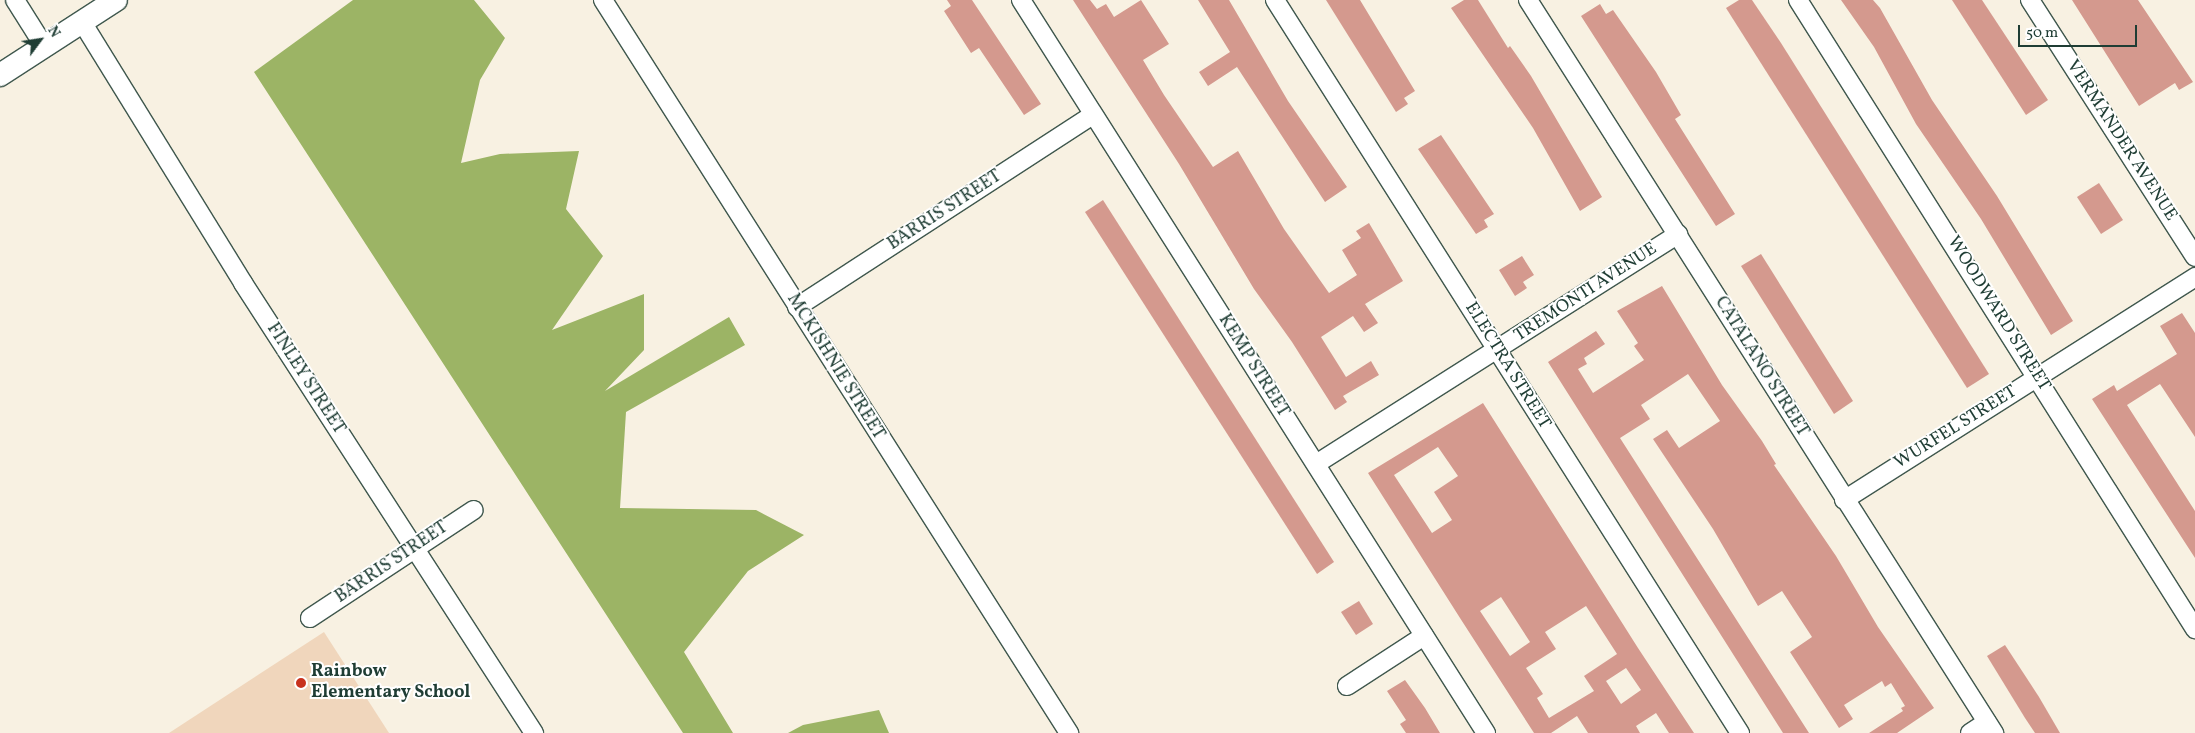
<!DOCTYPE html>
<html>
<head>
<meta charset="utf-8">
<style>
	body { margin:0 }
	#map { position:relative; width:2195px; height:733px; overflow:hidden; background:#f8f1e2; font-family:Vollkorn,serif }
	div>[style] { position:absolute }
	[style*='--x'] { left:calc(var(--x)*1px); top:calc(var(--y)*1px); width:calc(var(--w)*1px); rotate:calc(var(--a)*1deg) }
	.built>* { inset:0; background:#f0d6bc }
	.forest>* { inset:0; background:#9cb465 }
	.building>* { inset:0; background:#d4998e }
	.roads { filter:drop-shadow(1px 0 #40584e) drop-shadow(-1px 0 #40584e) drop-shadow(0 1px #40584e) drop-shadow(0 -1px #40584e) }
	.minor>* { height:18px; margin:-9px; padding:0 9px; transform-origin:9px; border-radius:9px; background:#fff }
	.tertiary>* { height:22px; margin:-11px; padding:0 11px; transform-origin:11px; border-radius:11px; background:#fff }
	.dots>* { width:14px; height:14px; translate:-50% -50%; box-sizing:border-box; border:2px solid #fff; border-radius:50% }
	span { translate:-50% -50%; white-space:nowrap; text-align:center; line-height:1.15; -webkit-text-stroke:4px #fff; paint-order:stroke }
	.street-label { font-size:18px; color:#1f3d34 }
	.poi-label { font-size:18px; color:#1f3d34; font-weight:700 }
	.left { translate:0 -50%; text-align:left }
	.north { position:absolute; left:15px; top:15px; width:50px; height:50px; -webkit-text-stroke:4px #fff; paint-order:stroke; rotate:59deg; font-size:14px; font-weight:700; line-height:20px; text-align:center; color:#1f3d34 }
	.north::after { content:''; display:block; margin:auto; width:18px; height:22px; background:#1f3d34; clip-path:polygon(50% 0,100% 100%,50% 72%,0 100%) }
	.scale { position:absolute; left:2018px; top:25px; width:119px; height:22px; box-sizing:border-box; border:2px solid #1f3d34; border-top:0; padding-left:6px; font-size:15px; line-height:18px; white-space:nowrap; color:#1f3d34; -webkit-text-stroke:4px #fff; paint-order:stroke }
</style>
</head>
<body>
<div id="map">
	<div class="built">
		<i style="clip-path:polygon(324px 632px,389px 733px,169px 733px)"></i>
	</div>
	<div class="forest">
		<i style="clip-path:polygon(353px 0,474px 0,505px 38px,480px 80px,461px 163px,500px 154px,579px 151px,566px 209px,603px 256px,552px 330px,644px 294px,644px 350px,605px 391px,729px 317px,745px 345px,626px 412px,620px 508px,756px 510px,804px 535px,748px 571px,684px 652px,733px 733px,683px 733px,254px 72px)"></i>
		<i style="clip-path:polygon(879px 710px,889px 733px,788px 733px,803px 725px)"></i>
	</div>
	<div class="building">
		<i style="clip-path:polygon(947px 0,972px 0,1041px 104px,1024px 115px,979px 48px,971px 53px,944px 11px,951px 6px)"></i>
		<i style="clip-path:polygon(1073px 0,1090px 0,1097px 9px,1106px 4px,1114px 17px,1141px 0,1169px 44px,1143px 60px,1164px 95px,1213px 167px,1238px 151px,1284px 229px,1329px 293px,1357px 275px,1342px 250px,1361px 238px,1356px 231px,1369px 223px,1403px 281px,1365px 304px,1378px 323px,1364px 332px,1353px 316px,1321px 337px,1346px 377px,1371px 361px,1379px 375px,1343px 396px,1347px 402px,1335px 410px,1292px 342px,1254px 289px,1179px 164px)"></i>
		<i style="clip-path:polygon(1198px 0,1229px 0,1288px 101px,1347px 187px,1325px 202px,1237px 67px,1208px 86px,1199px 72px,1230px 52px)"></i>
		<i style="clip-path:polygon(1326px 0,1360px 0,1415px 91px,1404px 98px,1408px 104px,1396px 112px)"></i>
		<i style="clip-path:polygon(1464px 0,1478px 0,1508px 48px,1510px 46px,1531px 76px,1602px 197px,1580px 211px,1533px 128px,1451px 8px)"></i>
		<i style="clip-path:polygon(1739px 0,1752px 0,1781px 43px,1989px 374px,1967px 388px,1726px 8px)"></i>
		<i style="clip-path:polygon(1841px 0,1873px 0,1880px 8px,1932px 100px,1997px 196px,2073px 321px,2051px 335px,1981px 219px,1916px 124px,1874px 47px)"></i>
		<i style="clip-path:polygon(1952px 0,1982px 0,2048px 100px,2026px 115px)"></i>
		<i style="clip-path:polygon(2072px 0,2138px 0,2193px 82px,2179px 90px,2175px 83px,2139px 106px)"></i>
		<i style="clip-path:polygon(1600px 4px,1606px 14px,1613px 10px,1656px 72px,1681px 115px,1675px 119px,1735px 214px,1716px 226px,1581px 16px)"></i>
		<i style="clip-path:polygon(1441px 135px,1494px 214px,1484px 220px,1488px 227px,1476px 234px,1418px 149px)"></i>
		<i style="clip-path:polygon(2099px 183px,2123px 220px,2101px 234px,2077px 197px)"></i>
		<i style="clip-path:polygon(1103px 200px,1334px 562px,1317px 574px,1085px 212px)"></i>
		<i style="clip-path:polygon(1761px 254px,1853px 401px,1834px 414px,1741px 266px)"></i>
		<i style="clip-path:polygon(1522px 256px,1534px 275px,1523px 282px,1527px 288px,1515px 296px,1499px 270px)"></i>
		<i style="clip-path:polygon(1662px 286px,1722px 385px,1762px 441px,1776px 464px,1774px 465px,1836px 556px,1878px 627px,1934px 708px,1897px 733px,1869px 733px,1903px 711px,1901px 708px,1905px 706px,1891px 683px,1885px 687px,1882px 681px,1844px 705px,1853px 719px,1839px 728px,1790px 652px,1812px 637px,1782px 591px,1758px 606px,1713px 529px,1653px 439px,1667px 430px,1679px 448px,1720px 421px,1688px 374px,1641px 405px,1650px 419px,1620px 438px,1809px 733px,1783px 733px,1548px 362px,1596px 331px,1605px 344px,1584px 358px,1587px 364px,1578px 369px,1593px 393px,1644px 360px,1634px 346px,1638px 343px,1617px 311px)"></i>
		<i style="clip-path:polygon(2182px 313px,2195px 333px,2195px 437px,2160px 384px,2127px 405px,2195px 511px,2195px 558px,2092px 399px,2114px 385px,2117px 391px,2177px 354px,2160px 326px)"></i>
		<i style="clip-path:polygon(evenodd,1483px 403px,1638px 648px,1694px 733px,1669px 733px,1656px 713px,1636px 726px,1640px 733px,1588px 733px,1577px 716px,1551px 733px,1534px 733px,1460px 618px,1368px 473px,1483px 403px,1438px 447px,1458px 476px,1434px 492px,1452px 520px,1432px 533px,1394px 475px,1438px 447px,1483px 403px,1501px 597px,1530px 642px,1510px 656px,1480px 611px,1501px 597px,1483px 403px,1586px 606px,1617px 654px,1584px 676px,1594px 691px,1549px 718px,1537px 698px,1543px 694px,1526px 668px,1556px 649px,1545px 632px,1586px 606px,1483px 403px,1626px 668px,1641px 690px,1621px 704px,1606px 681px,1626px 668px)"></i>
		<i style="clip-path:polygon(1359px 601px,1373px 624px,1356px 635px,1341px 612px)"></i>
		<i style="clip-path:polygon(2005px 645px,2039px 697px,2060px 733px,2035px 733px,2025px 718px,1987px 656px)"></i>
		<i style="clip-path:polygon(1405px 680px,1425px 708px,1440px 733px,1406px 733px,1400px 724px,1406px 720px,1387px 691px)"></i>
	</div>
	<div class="roads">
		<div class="minor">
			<i style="--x:15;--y:0;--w:54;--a:57.8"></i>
			<i style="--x:603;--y:0;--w:869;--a:57.55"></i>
			<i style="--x:1021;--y:0;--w:868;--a:57.61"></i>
			<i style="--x:1275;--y:0;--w:868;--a:57.61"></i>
			<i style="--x:1528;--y:0;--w:869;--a:57.55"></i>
			<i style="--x:1798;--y:0;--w:744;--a:57.74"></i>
			<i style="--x:2030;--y:0;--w:305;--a:57.3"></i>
			<i style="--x:82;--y:22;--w:307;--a:58.3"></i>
			<i style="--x:243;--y:283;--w:536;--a:57.11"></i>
			<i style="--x:797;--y:307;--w:353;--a:-33"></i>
			<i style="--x:1316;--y:464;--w:429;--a:-32.4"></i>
			<i style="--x:1844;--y:500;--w:416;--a:-32.4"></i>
			<i style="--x:310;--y:618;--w:196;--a:-33.4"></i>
			<i style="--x:1347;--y:686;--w:92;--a:-33"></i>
			<i style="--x:1970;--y:733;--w:20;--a:-33"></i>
		</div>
		<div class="tertiary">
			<i style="--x:0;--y:75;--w:138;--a:-32.9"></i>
		</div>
	</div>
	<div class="dots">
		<i style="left:301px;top:683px;background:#c8321e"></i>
	</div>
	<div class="street-label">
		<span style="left:2121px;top:141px;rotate:57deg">VERMANDER AVENUE</span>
		<span style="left:945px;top:211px;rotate:-33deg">BARRIS STREET</span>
		<span style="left:1586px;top:293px;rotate:-33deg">TREMONTI AVENUE</span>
		<span style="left:1998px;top:314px;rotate:58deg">WOODWARD STREET</span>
		<span style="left:1253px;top:366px;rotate:58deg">KEMP STREET</span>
		<span style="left:1507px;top:366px;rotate:58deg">ELECTRA STREET</span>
		<span style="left:835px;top:367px;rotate:58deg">MCKISHNIE STREET</span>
		<span style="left:1761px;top:367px;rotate:58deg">CATALANO STREET</span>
		<span style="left:305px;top:379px;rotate:57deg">FINLEY STREET</span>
		<span style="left:1956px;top:428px;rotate:-32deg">WURFEL STREET</span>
		<span style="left:392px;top:563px;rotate:-34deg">BARRIS STREET</span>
	</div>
	<div class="poi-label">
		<span class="left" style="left:311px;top:683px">Rainbow<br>Elementary School</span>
	</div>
	<div class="north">N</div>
	<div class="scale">50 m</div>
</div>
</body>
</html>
